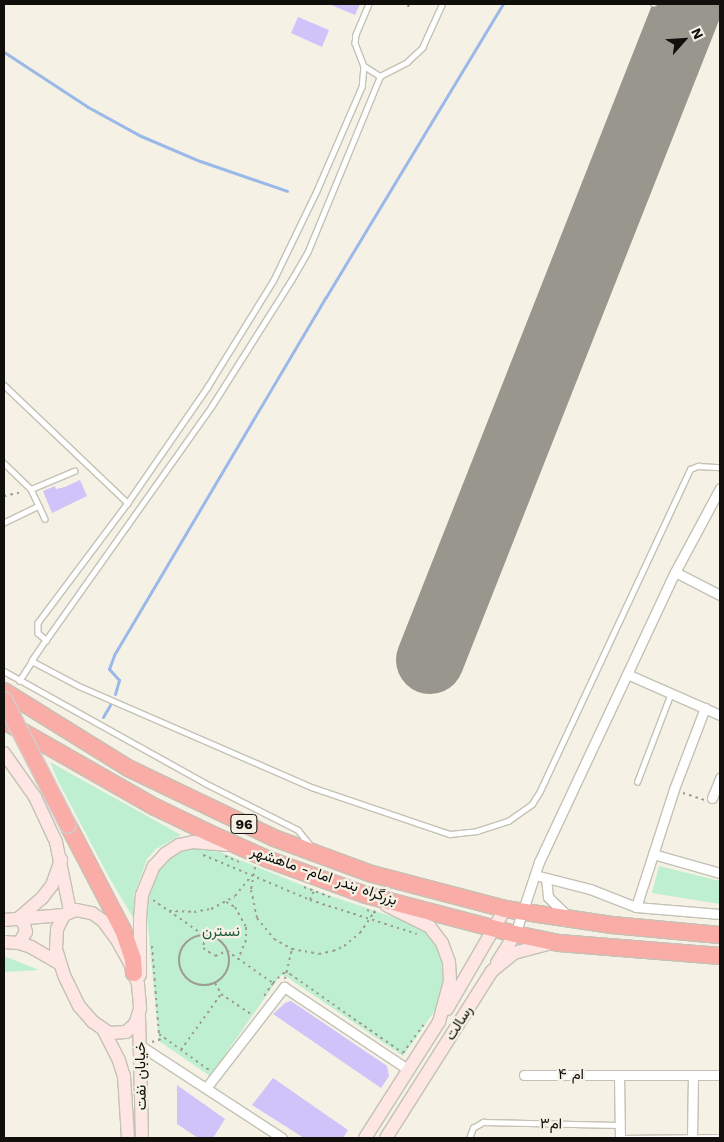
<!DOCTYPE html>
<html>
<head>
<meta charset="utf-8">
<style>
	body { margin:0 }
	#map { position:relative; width:724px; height:1142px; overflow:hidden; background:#f5f1e5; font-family:"Work Sans",Vazirmatn,sans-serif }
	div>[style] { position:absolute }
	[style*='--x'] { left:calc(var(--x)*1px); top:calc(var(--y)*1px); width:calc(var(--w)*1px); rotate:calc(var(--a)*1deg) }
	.green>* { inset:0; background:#bdefd0 }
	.stream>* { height:3px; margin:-1.5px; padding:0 1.5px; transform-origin:1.5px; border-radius:1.5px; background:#9ab9e9 }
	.runway>* { height:68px; margin:-34px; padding:0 34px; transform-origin:34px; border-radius:34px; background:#98968d }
	.building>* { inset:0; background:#cfc3fa }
	.path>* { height:2px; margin-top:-1px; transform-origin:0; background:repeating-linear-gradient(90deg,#9e9b92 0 2.5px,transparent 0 6.5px) }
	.path>.ring { margin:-1px; padding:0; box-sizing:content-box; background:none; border:2px solid #9e9b92; border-radius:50% }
	.roads { filter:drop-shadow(1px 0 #c4c1b5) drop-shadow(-1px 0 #c4c1b5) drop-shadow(0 1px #c4c1b5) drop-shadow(0 -1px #c4c1b5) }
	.lane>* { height:4.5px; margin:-2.25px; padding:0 2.25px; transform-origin:2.25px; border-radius:2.25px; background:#fff }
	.street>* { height:9px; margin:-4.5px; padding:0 4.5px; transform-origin:4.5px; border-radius:4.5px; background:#fff }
	.secondary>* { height:12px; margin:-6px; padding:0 6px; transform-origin:6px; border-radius:6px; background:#fde6e4 }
	.highway>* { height:16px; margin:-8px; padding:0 8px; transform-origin:8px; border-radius:8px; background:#f9ada6 }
	.bridges { filter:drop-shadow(1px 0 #cfcfce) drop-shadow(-1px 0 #cfcfce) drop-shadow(0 1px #cfcfce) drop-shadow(0 -1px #cfcfce) }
	.highway-bridge>* { height:16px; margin:-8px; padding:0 8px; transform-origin:8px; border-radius:8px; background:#f9ada6 }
	span { translate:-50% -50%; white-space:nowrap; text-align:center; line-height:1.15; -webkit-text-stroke:4.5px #f5f1e5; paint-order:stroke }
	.shield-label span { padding:1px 4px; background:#f5f1e5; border:1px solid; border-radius:4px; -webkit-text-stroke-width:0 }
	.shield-label { font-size:14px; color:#100f0b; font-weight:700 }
	.street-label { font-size:15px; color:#100f0b }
	.park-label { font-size:15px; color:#185939 }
	.frame { position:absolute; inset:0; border:5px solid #100f0b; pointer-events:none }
	.north { position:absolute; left:659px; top:15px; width:50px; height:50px; -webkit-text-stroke:4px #f5f1e5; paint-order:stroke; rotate:64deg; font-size:14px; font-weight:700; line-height:20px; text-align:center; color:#100f0b }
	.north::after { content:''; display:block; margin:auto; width:18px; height:22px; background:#100f0b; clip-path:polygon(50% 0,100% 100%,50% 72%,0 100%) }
</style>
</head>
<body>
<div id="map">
	<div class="green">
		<i style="clip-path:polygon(50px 762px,181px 835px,156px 849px,147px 859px,134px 895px,135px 921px,110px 879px,58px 781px)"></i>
		<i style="clip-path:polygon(196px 848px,220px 852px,319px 892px,408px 922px,421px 929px,436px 943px,442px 960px,443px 981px,438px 1006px,403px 1056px,284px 975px,280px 976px,210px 1076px,159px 1041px,147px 916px,149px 897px,153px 880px,161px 867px,174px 854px,185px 849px)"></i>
		<i style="clip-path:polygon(659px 866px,720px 881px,720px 904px,652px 893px)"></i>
		<i style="clip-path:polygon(4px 956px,39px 970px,4px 972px)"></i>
	</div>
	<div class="stream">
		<i style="--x:4;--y:52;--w:100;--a:33.2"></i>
		<i style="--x:88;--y:107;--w:60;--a:28.7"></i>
		<i style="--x:141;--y:136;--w:64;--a:23"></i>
		<i style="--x:200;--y:161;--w:92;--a:19"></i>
		<i style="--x:115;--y:694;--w:15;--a:-74"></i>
		<i style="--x:119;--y:680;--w:15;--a:-132"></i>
		<i style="--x:109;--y:669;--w:15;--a:-70"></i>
		<i style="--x:114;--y:655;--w:416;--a:-59.4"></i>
		<i style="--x:326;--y:297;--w:342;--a:-58.9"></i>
		<i style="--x:103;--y:717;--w:14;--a:-60"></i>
	</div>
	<div class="runway">
		<i style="--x:430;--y:660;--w:705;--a:-68.46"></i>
	</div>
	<div class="building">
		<i style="clip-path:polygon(329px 4px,360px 4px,355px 15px)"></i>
		<i style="clip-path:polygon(298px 17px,329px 30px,322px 47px,291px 33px)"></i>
		<i style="clip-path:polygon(80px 480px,87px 496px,52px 513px,43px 491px,55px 486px,56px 489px,65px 487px)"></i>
		<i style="clip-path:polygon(291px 1001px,387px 1066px,389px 1076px,381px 1088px,273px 1014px,285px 1003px)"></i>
		<i style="clip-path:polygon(273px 1078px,348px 1130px,343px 1138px,304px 1138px,252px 1105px)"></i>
		<i style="clip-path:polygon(177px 1085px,225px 1119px,213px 1138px,198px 1138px,177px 1124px)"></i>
	</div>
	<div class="path">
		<i style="--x:408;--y:7;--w:3;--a:-72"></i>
		<i style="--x:4;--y:496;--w:19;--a:-12"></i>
		<i style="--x:683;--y:793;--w:23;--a:18"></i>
		<i style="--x:203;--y:855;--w:116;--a:22.8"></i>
		<i style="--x:310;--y:900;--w:112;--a:17.6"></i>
		<i style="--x:225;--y:856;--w:15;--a:23"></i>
		<i style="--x:255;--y:867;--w:23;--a:100"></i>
		<i style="--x:251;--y:890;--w:29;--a:78"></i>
		<i style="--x:257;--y:918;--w:27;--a:51"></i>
		<i style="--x:274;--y:939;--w:21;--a:29"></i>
		<i style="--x:304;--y:887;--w:28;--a:21"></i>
		<i style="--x:153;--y:900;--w:19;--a:35"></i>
		<i style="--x:169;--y:911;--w:25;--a:2"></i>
		<i style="--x:194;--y:912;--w:17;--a:-10"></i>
		<i style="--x:211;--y:909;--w:27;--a:-28"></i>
		<i style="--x:235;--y:896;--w:27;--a:-51"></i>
		<i style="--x:310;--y:900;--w:10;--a:-66"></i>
		<i style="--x:226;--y:902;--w:10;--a:29"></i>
		<i style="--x:235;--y:907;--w:23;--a:61"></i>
		<i style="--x:246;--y:927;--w:13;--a:90"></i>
		<i style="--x:246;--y:940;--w:21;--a:113"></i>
		<i style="--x:367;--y:910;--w:13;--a:18"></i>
		<i style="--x:169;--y:911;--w:44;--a:34.8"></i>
		<i style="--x:205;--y:936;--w:12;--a:99"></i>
		<i style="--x:203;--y:948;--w:14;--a:34"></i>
		<i style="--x:215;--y:956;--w:13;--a:-23"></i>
		<i style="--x:227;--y:951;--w:56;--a:34.8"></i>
		<i style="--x:273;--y:983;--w:16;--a:125"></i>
		<i class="ring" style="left:179px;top:935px;width:48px;height:48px"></i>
		<i style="--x:152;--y:946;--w:88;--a:85.5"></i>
		<i style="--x:159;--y:1034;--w:62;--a:35.8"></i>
		<i style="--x:285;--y:979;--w:31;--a:-77"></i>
		<i style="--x:292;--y:949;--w:27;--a:10"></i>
		<i style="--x:319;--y:954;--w:14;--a:-12"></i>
		<i style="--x:333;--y:951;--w:12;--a:-24"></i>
		<i style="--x:344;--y:946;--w:21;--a:-39"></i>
		<i style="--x:360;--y:933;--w:27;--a:-56"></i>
		<i style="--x:215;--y:983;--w:13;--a:61"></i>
		<i style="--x:273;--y:983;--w:14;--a:-45"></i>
		<i style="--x:283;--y:973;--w:7;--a:8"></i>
		<i style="--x:290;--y:974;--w:138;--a:35"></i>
		<i style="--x:403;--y:1053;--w:36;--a:-54"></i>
		<i style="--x:152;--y:1042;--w:13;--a:-18"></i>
		<i style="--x:181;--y:1050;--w:69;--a:-54.5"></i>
		<i style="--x:221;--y:994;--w:36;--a:34"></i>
	</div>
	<div class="roads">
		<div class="lane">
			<i style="--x:369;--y:4;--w:34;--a:113"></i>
			<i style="--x:356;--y:35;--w:8;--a:97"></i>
			<i style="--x:355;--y:43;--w:25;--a:69"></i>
			<i style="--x:364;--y:66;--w:19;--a:32"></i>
			<i style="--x:653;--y:4;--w:1;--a:0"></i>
			<i style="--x:364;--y:66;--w:21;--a:95"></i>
			<i style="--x:362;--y:87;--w:113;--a:113.4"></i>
			<i style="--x:317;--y:191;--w:99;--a:115.8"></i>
			<i style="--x:274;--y:280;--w:126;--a:121.7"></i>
			<i style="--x:208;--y:387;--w:141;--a:124.6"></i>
			<i style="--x:128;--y:503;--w:150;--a:126.9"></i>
			<i style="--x:38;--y:623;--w:10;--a:90"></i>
			<i style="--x:38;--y:633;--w:11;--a:41"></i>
			<i style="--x:46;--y:640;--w:25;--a:124"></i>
			<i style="--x:32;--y:661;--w:53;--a:28"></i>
			<i style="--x:79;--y:686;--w:253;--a:23.5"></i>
			<i style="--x:311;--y:787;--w:147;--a:18.7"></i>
			<i style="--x:450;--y:834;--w:27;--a:-6"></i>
			<i style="--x:477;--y:831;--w:33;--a:-18"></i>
			<i style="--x:508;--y:821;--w:29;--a:-35"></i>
			<i style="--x:532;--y:804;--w:15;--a:-58"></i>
			<i style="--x:540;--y:791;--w:355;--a:-65"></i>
			<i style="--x:690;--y:469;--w:9;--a:-21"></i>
			<i style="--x:698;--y:466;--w:22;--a:3"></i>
			<i style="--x:4;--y:385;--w:171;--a:43.6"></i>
			<i style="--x:4;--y:463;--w:37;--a:44"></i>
			<i style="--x:31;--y:489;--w:19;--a:65"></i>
			<i style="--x:39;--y:506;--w:39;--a:154"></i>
			<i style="--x:31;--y:489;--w:47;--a:-22.7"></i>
			<i style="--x:39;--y:506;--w:14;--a:65"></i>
			<i style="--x:46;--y:640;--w:286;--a:-54.7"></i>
			<i style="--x:211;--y:407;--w:151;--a:-57.7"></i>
			<i style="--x:292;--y:279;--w:32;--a:-60"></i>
			<i style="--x:308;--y:251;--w:189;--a:-67.6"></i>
			<i style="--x:380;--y:76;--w:30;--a:-27"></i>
			<i style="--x:407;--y:62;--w:21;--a:-43"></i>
			<i style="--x:422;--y:48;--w:48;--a:-65.6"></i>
			<i style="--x:4;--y:671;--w:230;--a:29.1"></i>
			<i style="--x:205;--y:783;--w:104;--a:26.8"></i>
			<i style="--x:298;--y:830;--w:21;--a:51"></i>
			<i style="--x:19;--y:681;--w:24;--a:-57"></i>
			<i style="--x:637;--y:782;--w:95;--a:-69.1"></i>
			<i style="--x:469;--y:1138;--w:11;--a:-68"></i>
			<i style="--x:473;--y:1128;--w:12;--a:-31"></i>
			<i style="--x:483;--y:1122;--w:136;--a:1.3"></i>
			<i style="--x:620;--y:1138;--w:100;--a:-0.6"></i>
		</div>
		<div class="street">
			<i style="--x:675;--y:572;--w:95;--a:-61.8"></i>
			<i style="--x:627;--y:674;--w:102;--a:23.8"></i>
			<i style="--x:712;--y:798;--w:22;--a:-68"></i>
			<i style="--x:653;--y:854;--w:70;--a:15.8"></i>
			<i style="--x:535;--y:875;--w:57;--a:14.3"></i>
			<i style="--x:590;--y:889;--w:49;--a:21.4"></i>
			<i style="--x:636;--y:907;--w:124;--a:-72.1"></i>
			<i style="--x:674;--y:789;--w:87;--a:-69.1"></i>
			<i style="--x:546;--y:878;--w:19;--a:84"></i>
			<i style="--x:548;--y:897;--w:28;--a:44"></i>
			<i style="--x:636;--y:907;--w:84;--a:4.8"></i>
			<i style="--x:515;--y:934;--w:76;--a:-71.6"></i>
			<i style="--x:539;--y:862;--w:320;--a:-64.9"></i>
			<i style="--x:675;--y:572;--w:51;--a:27.1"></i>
			<i style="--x:141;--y:1046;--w:168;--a:33.1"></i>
			<i style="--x:524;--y:1075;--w:196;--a:0"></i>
			<i style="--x:619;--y:1075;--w:63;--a:89.1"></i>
			<i style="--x:206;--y:1088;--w:128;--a:-52.3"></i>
			<i style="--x:284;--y:987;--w:150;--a:33.6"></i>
			<i style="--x:692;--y:1138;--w:63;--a:-89.1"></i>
		</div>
		<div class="secondary">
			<i style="--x:4;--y:753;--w:54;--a:54.8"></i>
			<i style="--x:35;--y:797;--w:50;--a:65"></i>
			<i style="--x:56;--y:842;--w:70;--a:78.5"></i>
			<i style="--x:76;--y:910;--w:16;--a:11"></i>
			<i style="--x:92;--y:913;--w:14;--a:36"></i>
			<i style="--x:103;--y:921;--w:21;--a:53"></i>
			<i style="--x:116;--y:938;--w:29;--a:61"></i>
			<i style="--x:130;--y:963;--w:22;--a:69"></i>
			<i style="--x:138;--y:984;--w:25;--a:85"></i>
			<i style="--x:140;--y:1009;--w:16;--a:108"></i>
			<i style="--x:135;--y:1024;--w:12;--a:138"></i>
			<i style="--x:126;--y:1032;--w:17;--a:177"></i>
			<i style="--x:109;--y:1033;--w:19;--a:-145"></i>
			<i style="--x:93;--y:1022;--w:21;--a:-131"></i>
			<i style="--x:79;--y:1006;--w:34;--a:-116"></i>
			<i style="--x:64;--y:975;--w:27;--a:-107"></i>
			<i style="--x:56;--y:949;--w:20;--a:-87"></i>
			<i style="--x:57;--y:929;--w:16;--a:-63"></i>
			<i style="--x:64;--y:915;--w:13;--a:-23"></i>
			<i style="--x:4;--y:920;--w:60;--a:-4.8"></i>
			<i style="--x:4;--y:942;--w:15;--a:4"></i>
			<i style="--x:19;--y:943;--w:13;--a:18"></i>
			<i style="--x:31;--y:947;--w:34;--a:30"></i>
			<i style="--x:19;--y:943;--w:13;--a:-58"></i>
			<i style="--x:26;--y:932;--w:8;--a:-104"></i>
			<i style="--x:24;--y:924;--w:8;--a:-130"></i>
			<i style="--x:19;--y:918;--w:30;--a:-41"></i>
			<i style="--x:42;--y:898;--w:16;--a:-52"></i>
			<i style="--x:52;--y:885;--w:27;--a:-70"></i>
			<i style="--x:497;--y:963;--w:34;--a:-58"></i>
			<i style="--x:140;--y:975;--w:57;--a:-90"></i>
			<i style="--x:140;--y:918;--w:23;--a:-85"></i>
			<i style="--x:142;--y:895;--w:31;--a:-68"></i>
			<i style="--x:154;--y:866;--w:16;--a:-47"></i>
			<i style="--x:165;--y:854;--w:17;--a:-33"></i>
			<i style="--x:179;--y:845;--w:14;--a:-12"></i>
			<i style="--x:193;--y:842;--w:33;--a:5"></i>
			<i style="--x:447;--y:1009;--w:116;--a:-59.9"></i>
			<i style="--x:139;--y:1016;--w:122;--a:88.6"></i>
			<i style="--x:104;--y:1031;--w:34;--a:63"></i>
			<i style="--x:119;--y:1061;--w:16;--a:72"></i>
			<i style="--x:124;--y:1076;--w:62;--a:86.3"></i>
			<i style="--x:365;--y:1138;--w:138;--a:-57.5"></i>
			<i style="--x:439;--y:1022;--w:42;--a:-75"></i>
			<i style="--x:450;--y:981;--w:19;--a:-93"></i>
			<i style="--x:449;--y:962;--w:20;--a:-110"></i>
			<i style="--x:442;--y:943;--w:20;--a:-127"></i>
			<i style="--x:430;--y:927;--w:49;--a:-153.4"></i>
			<i style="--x:386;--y:1138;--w:198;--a:-57.6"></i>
			<i style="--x:492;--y:971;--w:28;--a:-39"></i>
			<i style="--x:514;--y:953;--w:38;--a:-15"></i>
		</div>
		<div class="highway">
			<i style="--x:4;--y:691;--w:146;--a:31.8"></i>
			<i style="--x:128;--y:768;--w:162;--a:25.6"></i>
			<i style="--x:274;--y:838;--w:104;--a:20.2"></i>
			<i style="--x:372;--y:874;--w:138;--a:14.7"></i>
			<i style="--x:505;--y:909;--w:108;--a:8.5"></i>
			<i style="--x:612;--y:925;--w:108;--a:5.3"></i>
			<i style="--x:4;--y:721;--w:174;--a:29.7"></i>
			<i style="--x:155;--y:807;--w:60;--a:25.7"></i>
			<i style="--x:209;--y:833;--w:64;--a:24.1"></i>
			<i style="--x:267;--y:859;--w:105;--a:20"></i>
			<i style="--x:366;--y:895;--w:154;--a:14.7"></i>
			<i style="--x:515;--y:934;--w:45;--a:11.6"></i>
			<i style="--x:559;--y:943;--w:162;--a:4.6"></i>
			<i style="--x:68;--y:825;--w:119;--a:62.4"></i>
			<i style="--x:123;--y:930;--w:31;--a:71"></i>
			<i style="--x:133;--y:959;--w:14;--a:86"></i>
		</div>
	</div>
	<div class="bridges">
		<div class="highway-bridge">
			<i style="--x:4;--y:700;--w:140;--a:62.9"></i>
		</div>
	</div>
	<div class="shield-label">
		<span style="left:244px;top:824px">96</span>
	</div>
	<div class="street-label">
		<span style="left:324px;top:876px;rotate:19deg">بزرگراه بندر امام- ماهشهر</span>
		<span style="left:459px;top:1023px;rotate:-58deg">رسالت</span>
		<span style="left:571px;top:1075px">ام ۴</span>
		<span style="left:141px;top:1076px;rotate:-91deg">خیابان نفت</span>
		<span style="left:551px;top:1124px;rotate:1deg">ام۳</span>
	</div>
	<div class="park-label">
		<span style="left:221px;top:932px">نسترن</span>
	</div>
	<div class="frame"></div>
	<div class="north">N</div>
</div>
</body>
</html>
